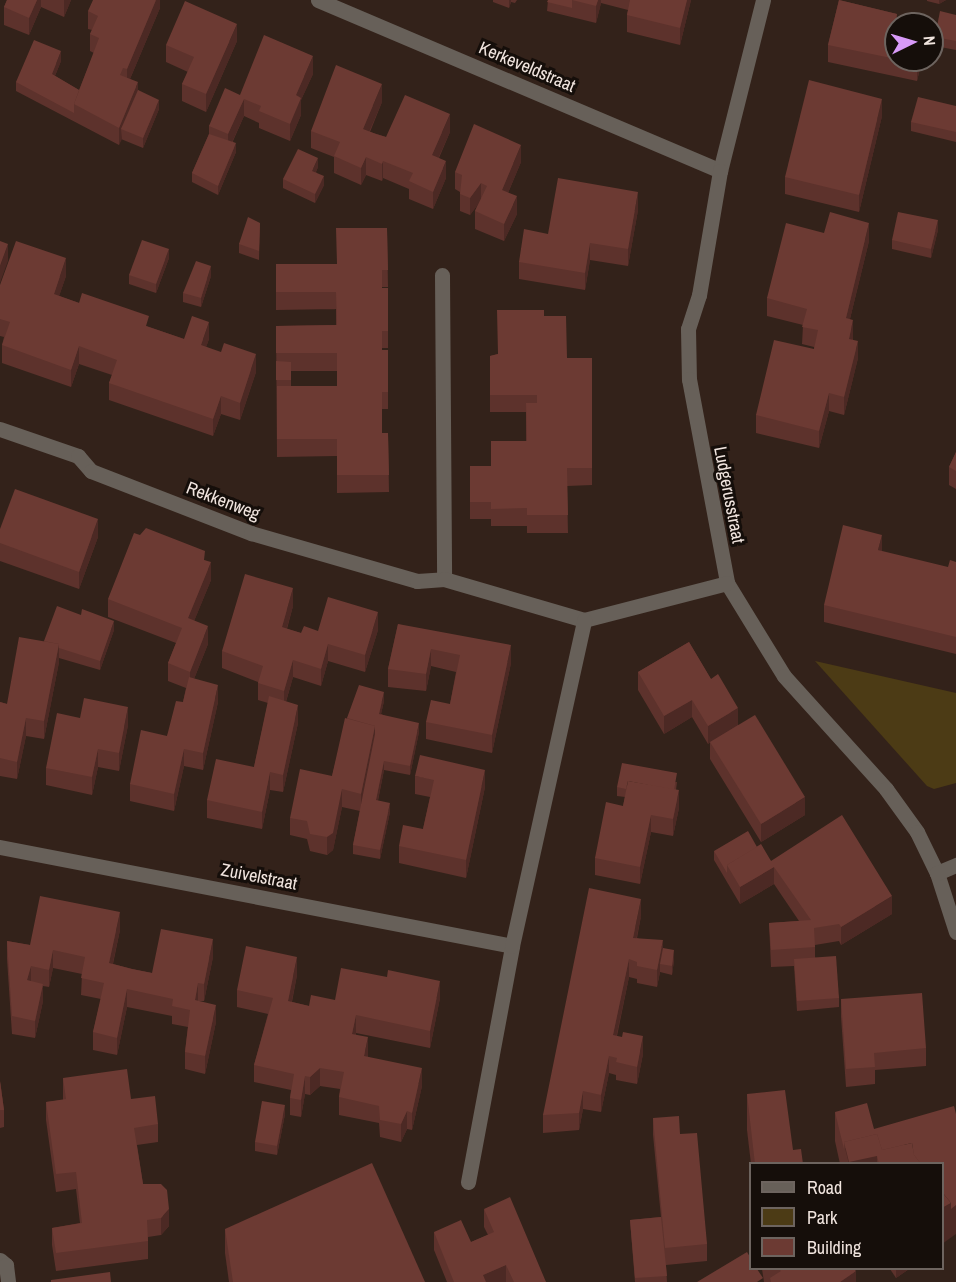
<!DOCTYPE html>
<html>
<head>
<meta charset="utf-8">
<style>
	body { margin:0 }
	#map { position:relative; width:956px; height:1282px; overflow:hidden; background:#33221a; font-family:"Archivo Narrow",sans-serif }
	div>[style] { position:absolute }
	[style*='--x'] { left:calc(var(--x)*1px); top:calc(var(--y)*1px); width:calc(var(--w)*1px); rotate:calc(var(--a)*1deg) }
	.green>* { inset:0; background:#4c3b15 }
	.minor>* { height:15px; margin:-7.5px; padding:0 7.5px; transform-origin:7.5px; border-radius:7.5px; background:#676059 }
	.wall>* { inset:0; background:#5d322c }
	.shaded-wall>* { inset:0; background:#4c2924 }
	.building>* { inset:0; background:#6c3a33 }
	span { translate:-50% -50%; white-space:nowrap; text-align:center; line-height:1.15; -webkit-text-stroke:6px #150e0a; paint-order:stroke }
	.street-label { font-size:18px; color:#f1e5df }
	.legend { position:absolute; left:749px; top:1162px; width:195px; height:108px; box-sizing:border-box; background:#150e0a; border:2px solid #6d645f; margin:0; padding:8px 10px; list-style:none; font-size:18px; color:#f1e5df }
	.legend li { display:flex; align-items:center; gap:12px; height:30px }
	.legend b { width:30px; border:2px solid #6d645f }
	.north { position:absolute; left:884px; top:12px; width:60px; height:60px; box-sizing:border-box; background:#150e0a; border:2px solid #6d645f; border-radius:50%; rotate:85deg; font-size:16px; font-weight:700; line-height:24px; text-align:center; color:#f1e5df }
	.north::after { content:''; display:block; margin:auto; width:21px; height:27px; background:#d89af8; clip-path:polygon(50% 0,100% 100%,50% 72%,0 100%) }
</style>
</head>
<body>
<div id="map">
	<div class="green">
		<i style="clip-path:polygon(815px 661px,956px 693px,956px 783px,934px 789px,927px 786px)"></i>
	</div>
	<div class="minor">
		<i style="--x:318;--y:0;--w:437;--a:23"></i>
		<i style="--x:763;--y:0;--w:176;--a:104.1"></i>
		<i style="--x:720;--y:171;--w:126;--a:99.6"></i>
		<i style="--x:699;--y:295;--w:36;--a:108"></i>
		<i style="--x:688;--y:329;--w:50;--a:88.9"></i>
		<i style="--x:689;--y:379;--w:208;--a:79.4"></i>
		<i style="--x:727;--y:583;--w:109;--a:58.5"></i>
		<i style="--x:784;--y:676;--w:152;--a:47.9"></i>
		<i style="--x:886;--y:789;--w:53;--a:54.2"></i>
		<i style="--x:917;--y:832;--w:46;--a:64"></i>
		<i style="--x:937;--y:873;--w:62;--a:72.1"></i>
		<i style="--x:442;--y:275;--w:304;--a:89.6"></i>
		<i style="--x:0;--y:429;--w:83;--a:19.1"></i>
		<i style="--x:78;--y:456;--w:20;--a:49"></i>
		<i style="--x:91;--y:471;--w:172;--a:21.2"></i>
		<i style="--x:251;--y:533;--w:173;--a:16.1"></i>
		<i style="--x:417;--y:581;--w:27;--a:-4"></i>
		<i style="--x:444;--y:579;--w:146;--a:16.3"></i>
		<i style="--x:584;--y:620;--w:148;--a:-14.5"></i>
		<i style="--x:0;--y:847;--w:521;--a:10.94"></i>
		<i style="--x:937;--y:873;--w:21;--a:-23"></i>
		<i style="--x:468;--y:1182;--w:240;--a:-79.4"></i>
		<i style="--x:512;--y:946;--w:334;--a:-77.5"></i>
		<i style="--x:0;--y:1260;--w:8;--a:40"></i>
		<i style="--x:6;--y:1265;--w:17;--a:83"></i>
	</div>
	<div class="wall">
		<i style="clip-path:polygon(7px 0,71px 0,64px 17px,41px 7px,29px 35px,4px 25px,4px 7px)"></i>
		<i style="clip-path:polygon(160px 0,160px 8px,130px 79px,138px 90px,159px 109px,143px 148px,121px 139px,119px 145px,16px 91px,16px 82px,61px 61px,55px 76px,79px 90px,94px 53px,90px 51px,90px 34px,92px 30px,88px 29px,88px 11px)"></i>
		<i style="clip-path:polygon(493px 0,517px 0,515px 3px,511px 2px,509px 8px,493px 2px)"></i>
		<i style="clip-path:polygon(548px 0,691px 0,680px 45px,627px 32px,627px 15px,628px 10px,601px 3px,596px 23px,547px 11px)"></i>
		<i style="clip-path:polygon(839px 0,897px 14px,896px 60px,922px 60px,917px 81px,828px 62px,828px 45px)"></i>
		<i style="clip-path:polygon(927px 0,946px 0,939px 4px,927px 1px)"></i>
		<i style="clip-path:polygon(956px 15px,956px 50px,935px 46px,935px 37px)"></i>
		<i style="clip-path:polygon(237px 41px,206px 112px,182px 101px,182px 84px,188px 72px,166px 62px,166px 45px)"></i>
		<i style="clip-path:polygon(313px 74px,301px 100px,301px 115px,290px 141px,259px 128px,259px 123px,244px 116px,233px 141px,236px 152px,218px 195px,192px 182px,192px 173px,209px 134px,209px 126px,240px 95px)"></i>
		<i style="clip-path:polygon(382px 102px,370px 132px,386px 137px,450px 132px,439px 158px,446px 178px,433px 209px,409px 199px,409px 189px,383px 178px,382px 181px,366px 175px,361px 185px,334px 173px,334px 157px,311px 148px,311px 131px)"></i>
		<i style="clip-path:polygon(956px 106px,956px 142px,911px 131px,911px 122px)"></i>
		<i style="clip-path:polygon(882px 116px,859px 212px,785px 194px,785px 177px)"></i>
		<i style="clip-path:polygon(521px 162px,508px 193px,517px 214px,504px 241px,475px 229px,475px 211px,478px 204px,470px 215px,460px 211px,460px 192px,455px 189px,455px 172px)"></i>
		<i style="clip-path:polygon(318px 167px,316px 172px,324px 185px,315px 203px,283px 188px,283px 179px)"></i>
		<i style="clip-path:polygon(638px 210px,628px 266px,590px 260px,585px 290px,519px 279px,519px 262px,548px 234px)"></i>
		<i style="clip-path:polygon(260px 223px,259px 260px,239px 253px,239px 244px)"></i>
		<i style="clip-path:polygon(evenodd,387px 228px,388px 287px,382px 287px,382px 288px,388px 288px,388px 348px,382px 348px,382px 350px,388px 350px,388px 409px,382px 409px,382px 433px,388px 433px,389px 492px,337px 493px,337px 456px,277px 457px,276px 326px,336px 325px,336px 309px,276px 310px,276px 264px,337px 264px,387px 228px,291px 371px,337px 371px,337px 386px,291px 386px,291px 371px)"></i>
		<i style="clip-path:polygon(938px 230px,931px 258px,892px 249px,892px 240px)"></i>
		<i style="clip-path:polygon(824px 233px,869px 241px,850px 319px,853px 338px,853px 340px,858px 358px,844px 415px,829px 411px,819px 448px,756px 433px,756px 415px,814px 349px,814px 347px,802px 344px,803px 325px,767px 316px,767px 298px)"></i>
		<i style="clip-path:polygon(169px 258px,156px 293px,129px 284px,129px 275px)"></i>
		<i style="clip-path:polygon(66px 276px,59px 296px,184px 339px,209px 339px,206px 347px,256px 372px,240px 420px,221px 414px,213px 436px,109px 400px,109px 383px,112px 375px,79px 364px,71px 387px,2px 363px,2px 345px,4px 337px,0 336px,0 285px)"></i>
		<i style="clip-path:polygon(211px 276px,201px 307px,183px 302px,183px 293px)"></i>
		<i style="clip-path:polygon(544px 316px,567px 358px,592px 358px,592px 485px,567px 486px,568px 533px,527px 533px,527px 526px,491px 526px,491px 519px,470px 519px,470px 466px,491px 466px,526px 441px,526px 412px,490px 412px,490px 356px,498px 354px)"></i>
		<i style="clip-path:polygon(956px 452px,956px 489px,949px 485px,949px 467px)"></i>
		<i style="clip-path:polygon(0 529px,98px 537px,79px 589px,0 561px)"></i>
		<i style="clip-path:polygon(205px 560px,211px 580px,194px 621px,208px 644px,194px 679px,218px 702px,203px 770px,184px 766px,174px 811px,130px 801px,130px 784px,167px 736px,183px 702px,186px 688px,168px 681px,168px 663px,176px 643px,108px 617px,108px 599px)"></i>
		<i style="clip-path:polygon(956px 562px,956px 654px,824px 622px,824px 605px,948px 567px)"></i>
		<i style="clip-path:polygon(293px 606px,287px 629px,301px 633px,318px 631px,378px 630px,365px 672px,328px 661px,321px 686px,293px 677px,286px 702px,298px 723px,283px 792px,270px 790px,262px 829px,207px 818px,207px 800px,254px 767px,268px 703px,258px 700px,258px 682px,222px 668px,222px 651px)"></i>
		<i style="clip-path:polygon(398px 624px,511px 663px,492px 753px,426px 739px,426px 722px,450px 704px,456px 672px,431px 666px,426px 691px,388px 687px,388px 669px)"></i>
		<i style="clip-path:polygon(114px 630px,100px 670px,59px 658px,59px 662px,44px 739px,26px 736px,17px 779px,0 776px,0 702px,7px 704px,44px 641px)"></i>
		<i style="clip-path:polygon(689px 642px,738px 725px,805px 815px,761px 842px,710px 759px,710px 742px,708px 744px,692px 717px,664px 734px,638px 690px,638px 672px)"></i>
		<i style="clip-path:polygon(384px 701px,381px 714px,419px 732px,410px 775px,384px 770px,378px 801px,390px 812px,380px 859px,353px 854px,353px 845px,360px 811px,342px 807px,333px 850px,327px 855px,310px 851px,307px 839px,290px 835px,290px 818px,332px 776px,347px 718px)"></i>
		<i style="clip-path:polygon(128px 725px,119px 771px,98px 767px,92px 795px,46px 785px,46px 768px)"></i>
		<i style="clip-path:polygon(415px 776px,485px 787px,466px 878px,399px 863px,399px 846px,423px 829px,430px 797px,415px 794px)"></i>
		<i style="clip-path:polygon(677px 782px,676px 790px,679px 808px,673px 836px,651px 832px,640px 884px,595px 875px,595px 858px,623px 806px,625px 797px,617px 796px,617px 787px)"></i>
		<i style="clip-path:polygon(757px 847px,771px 861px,892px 914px,841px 945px,839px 941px,815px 945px,815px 957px,839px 998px,839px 1007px,797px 1011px,794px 966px,771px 967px,769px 923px,799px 921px,774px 884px,740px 904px,714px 860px,714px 851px)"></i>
		<i style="clip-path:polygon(641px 916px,637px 938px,663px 948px,674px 960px,672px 975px,660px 972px,657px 987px,637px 983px,637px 979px,629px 977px,617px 1036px,643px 1054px,637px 1084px,616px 1080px,616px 1075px,609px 1073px,601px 1112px,583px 1109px,579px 1130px,543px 1133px,543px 1115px)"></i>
		<i style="clip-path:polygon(120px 930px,113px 964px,132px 969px,152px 973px,213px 957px,204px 1001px,198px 1001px,216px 1022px,205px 1074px,185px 1069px,185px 1052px,188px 1027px,172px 1024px,172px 1016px,127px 1007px,117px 1055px,93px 1050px,93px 1032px,101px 999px,81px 995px,82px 974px,53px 968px,49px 987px,43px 986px,43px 1001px,35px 1038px,12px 1034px,7px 959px,7px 941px,30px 945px)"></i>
		<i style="clip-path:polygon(297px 975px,292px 1002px,309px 1006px,335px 1000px,440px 998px,430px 1048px,356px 1033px,356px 1035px,368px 1055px,368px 1057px,422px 1086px,412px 1130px,407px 1129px,401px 1142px,380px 1137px,379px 1123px,339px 1115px,339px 1097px,340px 1089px,320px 1086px,310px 1095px,305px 1094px,301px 1117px,290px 1115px,290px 1098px,291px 1090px,254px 1082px,254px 1065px,268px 1014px,237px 1007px,237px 990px)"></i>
		<i style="clip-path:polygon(841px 999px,926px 1048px,926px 1066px,875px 1070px,875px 1084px,846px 1087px,841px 1017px)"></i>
		<i style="clip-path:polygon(63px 1078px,131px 1099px,158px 1124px,158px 1142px,137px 1145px,143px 1184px,169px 1226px,161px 1235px,148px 1237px,148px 1259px,56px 1271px,52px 1245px,52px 1228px,80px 1223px,76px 1189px,56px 1192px,46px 1120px,46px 1102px,63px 1100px)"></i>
		<i style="clip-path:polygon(0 1081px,4px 1110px,4px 1127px,0 1128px)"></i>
		<i style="clip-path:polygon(747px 1094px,793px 1150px,803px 1164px,751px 1164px,747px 1130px)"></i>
		<i style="clip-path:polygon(835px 1112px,874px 1129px,942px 1164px,840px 1164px,835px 1141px)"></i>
		<i style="clip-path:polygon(285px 1114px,277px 1155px,255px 1151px,255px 1142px)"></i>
		<i style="clip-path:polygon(653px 1118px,680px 1134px,707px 1244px,707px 1261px,666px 1265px,667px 1282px,635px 1282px,630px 1220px,661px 1217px,653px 1135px)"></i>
		<i style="clip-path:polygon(484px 1209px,546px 1282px,447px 1282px,434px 1250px,434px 1232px,471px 1242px,488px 1235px,484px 1227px)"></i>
		<i style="clip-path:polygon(225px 1229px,425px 1282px,229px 1282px,225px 1253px)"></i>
		<i style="clip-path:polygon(762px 1269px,854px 1269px,856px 1282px,764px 1282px)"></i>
		<i style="clip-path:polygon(890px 1269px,909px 1269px,896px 1278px)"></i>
	</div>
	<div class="shaded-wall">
		<i style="clip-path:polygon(37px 0,41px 0,41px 7px,29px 35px,29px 18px)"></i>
		<i style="clip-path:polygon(64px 0,71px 0,64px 17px)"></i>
		<i style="clip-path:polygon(156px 0,160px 0,160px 8px,127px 86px,127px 69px)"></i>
		<i style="clip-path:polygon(509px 0,511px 0,511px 2px,509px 8px)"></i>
		<i style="clip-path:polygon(598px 0,601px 0,601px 3px,596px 23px,596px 6px)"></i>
		<i style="clip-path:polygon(687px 0,691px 0,680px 45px,680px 28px)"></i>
		<i style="clip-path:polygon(939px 0,946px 0,939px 4px)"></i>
		<i style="clip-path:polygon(237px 24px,237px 41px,206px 112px,206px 94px)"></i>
		<i style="clip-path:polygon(61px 51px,61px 61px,52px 83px,52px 74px)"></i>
		<i style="clip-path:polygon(313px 56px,313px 74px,301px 100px,301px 115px,290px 141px,290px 124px,296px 95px)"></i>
		<i style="clip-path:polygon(918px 60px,922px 60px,917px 81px,917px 63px)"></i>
		<i style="clip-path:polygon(138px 82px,138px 100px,121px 129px,122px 139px,119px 145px,119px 128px)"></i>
		<i style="clip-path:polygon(382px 84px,382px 102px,363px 146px,363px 129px)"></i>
		<i style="clip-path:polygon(244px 99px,244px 116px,228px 151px,228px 134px)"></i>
		<i style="clip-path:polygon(882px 99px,882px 116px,859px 212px,859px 195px)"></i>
		<i style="clip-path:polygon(159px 100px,159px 109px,143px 148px,143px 138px)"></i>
		<i style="clip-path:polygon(450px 114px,450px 132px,432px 172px,432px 155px)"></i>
		<i style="clip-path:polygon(236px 143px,236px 152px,218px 195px,218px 186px)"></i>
		<i style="clip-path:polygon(521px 145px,521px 162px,502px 207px,502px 190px)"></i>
		<i style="clip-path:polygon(366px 157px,366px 175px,361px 185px,361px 168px)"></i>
		<i style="clip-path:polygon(318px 158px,318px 167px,312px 180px,312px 171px)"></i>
		<i style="clip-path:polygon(383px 161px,383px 178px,382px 181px,382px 164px)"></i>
		<i style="clip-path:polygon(446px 161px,446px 178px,433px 209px,433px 192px)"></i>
		<i style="clip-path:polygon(324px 176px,324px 185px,315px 203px,315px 194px)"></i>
		<i style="clip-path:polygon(481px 183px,481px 201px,470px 215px,470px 198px)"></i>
		<i style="clip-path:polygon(638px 192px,638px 210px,628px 266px,628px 249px)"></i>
		<i style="clip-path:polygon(517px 196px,517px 214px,504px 241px,504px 224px)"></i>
		<i style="clip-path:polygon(938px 220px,938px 230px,931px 258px,931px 249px)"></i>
		<i style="clip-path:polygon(869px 223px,869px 241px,846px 335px,846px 318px)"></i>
		<i style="clip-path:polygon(590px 243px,590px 260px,585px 290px,585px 273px)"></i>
		<i style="clip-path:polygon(8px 244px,8px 261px,0 283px,0 266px)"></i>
		<i style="clip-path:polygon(169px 249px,169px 258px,156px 293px,156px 284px)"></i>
		<i style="clip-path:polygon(66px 258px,66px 276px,54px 311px,54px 294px)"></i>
		<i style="clip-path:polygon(211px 266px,211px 276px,201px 307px,201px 298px)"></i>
		<i style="clip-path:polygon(853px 320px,853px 338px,849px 356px,849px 339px)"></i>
		<i style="clip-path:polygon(209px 322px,209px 339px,201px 362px,201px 345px)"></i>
		<i style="clip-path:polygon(858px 341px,858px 358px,844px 415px,844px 397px)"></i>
		<i style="clip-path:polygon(79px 346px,79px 364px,71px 387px,71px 370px)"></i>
		<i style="clip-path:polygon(256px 354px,256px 372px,240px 420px,240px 403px)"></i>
		<i style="clip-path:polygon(829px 393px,829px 411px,819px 448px,819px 431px)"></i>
		<i style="clip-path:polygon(221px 396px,221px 414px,213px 436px,213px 419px)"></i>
		<i style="clip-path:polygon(98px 519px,98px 537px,79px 589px,79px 572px)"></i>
		<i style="clip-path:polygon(882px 535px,882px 552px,878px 550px)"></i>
		<i style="clip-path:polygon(211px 562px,211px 580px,188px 636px,188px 618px)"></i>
		<i style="clip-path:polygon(293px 588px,293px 606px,282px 645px,282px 627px)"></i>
		<i style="clip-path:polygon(378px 612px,378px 630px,365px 672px,365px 655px)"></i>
		<i style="clip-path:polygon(114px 621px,114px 630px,100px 670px,100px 661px)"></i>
		<i style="clip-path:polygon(208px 626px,208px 644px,190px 689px,190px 672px)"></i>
		<i style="clip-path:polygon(59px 644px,59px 662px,44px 739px,44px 721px)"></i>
		<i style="clip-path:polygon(328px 644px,328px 661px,321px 686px,321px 669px)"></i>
		<i style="clip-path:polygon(511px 645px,511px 663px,492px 753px,492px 735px)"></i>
		<i style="clip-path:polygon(431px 649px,431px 666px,426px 691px,426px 674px)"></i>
		<i style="clip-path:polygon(293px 660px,293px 677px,284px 708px,284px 691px)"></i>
		<i style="clip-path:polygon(218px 685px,218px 702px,203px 770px,203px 753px)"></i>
		<i style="clip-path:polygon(384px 692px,384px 701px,379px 723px,379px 714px)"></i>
		<i style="clip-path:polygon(692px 700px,692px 717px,664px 734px,664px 716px)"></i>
		<i style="clip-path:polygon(298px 705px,298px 723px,283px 792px,283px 775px)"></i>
		<i style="clip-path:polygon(128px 707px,128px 725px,119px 771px,119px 753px)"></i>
		<i style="clip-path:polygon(738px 708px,738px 725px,708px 744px,708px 726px)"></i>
		<i style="clip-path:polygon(26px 718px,26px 736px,17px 779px,17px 762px)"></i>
		<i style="clip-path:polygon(419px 723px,419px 732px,410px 775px,410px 766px)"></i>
		<i style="clip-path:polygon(375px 726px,375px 743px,361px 811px,361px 794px)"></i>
		<i style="clip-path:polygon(98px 749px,98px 767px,92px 795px,92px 777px)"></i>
		<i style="clip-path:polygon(184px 749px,184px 766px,174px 811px,174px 794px)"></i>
		<i style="clip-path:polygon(384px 761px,384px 770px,376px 809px,376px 800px)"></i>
		<i style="clip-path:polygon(485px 770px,485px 787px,466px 878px,466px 860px)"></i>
		<i style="clip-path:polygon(270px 772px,270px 790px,262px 829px,262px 812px)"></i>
		<i style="clip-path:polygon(342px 789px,342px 807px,333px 850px,327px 855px,327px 837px)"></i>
		<i style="clip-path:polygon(679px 790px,679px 808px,673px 836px,673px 819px)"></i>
		<i style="clip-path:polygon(805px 797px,805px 815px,761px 842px,761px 824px)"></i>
		<i style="clip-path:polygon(390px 803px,390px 812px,380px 859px,380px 850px)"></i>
		<i style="clip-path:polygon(651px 815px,651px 832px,640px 884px,640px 867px)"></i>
		<i style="clip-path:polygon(774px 867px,774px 884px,740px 904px,740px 887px)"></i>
		<i style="clip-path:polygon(892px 896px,892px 914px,841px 945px,841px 927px)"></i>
		<i style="clip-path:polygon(641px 899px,641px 916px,633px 955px,633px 938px)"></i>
		<i style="clip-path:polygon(120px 912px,120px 930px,109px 980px,109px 963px)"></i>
		<i style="clip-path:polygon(213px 939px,213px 957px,204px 1001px,204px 984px)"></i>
		<i style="clip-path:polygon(663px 940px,663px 957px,660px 964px,660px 972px,657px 987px,657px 970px)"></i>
		<i style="clip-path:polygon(53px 950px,53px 968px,49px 987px,49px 970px)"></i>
		<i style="clip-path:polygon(674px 950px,674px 960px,672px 975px,672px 966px)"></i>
		<i style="clip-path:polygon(297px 957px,297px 975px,288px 1019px,288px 1001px)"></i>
		<i style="clip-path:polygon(629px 959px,629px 977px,613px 1052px,613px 1035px)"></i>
		<i style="clip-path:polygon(31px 966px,31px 983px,27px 980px)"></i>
		<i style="clip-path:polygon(440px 981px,440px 998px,430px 1048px,430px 1031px)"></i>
		<i style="clip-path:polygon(198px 983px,198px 1000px,195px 1018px,195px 1000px)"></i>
		<i style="clip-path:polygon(43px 984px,43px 1001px,35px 1038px,35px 1021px)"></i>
		<i style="clip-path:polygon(127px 989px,127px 1007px,117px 1055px,117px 1038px)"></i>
		<i style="clip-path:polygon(216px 1005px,216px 1022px,205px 1074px,205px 1056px)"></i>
		<i style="clip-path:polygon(356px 1015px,356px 1033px,352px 1051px,352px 1034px)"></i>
		<i style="clip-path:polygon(643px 1036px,643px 1054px,637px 1084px,637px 1067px)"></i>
		<i style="clip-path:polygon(368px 1037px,368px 1055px,364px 1074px,364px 1056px)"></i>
		<i style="clip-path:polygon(609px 1056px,609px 1073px,601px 1112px,601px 1095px)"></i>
		<i style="clip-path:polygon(320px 1068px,320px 1086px,310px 1095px,310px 1077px)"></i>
		<i style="clip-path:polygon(422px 1068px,422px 1086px,412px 1130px,412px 1113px)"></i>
		<i style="clip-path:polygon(305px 1076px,305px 1094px,301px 1117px,301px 1100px)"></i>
		<i style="clip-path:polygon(583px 1091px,583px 1109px,579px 1130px,579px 1113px)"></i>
		<i style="clip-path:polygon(285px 1105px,285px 1114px,277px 1155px,277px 1146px)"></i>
		<i style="clip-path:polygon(407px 1111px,407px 1129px,401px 1142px,401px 1124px)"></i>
		<i style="clip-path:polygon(845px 1148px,877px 1156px,877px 1164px,849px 1164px)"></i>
		<i style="clip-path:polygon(951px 1203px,956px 1205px,956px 1234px,942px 1244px,942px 1208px)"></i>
		<i style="clip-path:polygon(169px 1209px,169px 1226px,161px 1235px,161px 1218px)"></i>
		<i style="clip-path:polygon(506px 1265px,506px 1282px,483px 1282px,483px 1275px)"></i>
		<i style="clip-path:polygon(896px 1269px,909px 1269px,896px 1278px)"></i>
		<i style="clip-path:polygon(856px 1271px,856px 1282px,840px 1282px)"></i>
	</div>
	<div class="building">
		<i style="clip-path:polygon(7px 0,37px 0,29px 18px,4px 7px)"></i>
		<i style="clip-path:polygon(93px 0,156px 0,127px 69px,123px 68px,120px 75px,138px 82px,119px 128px,74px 104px,99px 38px,90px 34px,98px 16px,88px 11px)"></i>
		<i style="clip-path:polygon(548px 0,572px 0,572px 8px,547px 2px)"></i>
		<i style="clip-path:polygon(572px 0,598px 0,596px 6px)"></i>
		<i style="clip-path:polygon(630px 0,687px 0,680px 28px,627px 15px)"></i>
		<i style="clip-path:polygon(839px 0,897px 14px,894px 24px,896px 24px,896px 59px,828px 45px)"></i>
		<i style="clip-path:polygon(185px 1px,237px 24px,206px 94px,182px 84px,194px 57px,166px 45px)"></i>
		<i style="clip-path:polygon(940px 11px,956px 15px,956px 41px,935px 37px)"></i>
		<i style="clip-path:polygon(264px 35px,313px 56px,296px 95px,301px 98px,290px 124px,259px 111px,261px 106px,244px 99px,228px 134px,209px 126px,225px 88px,240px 95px)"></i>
		<i style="clip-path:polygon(34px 40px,61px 51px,52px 74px,79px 90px,74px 104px,74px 113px,16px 82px)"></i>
		<i style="clip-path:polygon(901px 60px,918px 60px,917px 63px)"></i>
		<i style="clip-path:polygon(336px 65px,382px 84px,363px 129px,376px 134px,386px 137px,405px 95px,450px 114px,432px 155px,446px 161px,433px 192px,409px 181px,413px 173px,383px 161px,382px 164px,366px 157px,361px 168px,334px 156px,340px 142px,311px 131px)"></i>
		<i style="clip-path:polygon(809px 80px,882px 99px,859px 195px,785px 177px)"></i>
		<i style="clip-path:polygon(138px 90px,159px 100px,143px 138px,121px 129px)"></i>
		<i style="clip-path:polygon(918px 97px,956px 106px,956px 132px,911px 122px)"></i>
		<i style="clip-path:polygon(474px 124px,521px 145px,502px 190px,517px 196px,504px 224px,475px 211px,487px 186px,481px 183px,470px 198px,460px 194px,462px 175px,455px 172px)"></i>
		<i style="clip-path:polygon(209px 134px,236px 143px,218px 186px,192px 173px)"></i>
		<i style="clip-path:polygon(298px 149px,318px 158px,312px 171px,324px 176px,315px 194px,283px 179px)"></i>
		<i style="clip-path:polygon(558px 178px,638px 192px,628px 249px,590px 243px,585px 273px,519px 262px,524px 229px,548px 234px)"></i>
		<i style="clip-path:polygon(830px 212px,869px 223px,846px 318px,853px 320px,849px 339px,858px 341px,844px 397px,829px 393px,819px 431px,756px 415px,774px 340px,814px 349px,818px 330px,802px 327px,807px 309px,767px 298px,786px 223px,824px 233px)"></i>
		<i style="clip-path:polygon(898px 212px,938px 220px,931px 249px,892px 240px)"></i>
		<i style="clip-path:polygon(248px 217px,260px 223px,259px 251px,239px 244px)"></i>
		<i style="clip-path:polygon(336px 228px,387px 228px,388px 270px,382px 270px,382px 288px,388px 288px,388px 331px,382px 331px,382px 350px,388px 350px,388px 392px,382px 392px,382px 433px,388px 433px,389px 475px,337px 475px,337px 439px,277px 439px,277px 386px,337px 386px,337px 353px,276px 353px,276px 326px,337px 325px,336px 292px,276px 292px,276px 264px,337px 264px)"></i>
		<i style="clip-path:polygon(142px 240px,169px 249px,156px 284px,129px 275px)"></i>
		<i style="clip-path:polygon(0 241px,8px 244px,0 266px)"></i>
		<i style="clip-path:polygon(16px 241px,66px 258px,54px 294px,79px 303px,82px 293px,149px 316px,146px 326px,184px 339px,192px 316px,209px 322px,201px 345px,221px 352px,224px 343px,256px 354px,240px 403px,221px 396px,213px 419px,109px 383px,117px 360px,79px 346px,71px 370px,2px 345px,10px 322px,0 319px,0 285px)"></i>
		<i style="clip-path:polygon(196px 261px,211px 266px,201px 298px,183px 293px)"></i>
		<i style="clip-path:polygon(497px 310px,544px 310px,544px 316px,566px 316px,567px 358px,592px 358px,592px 468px,567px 468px,568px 515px,527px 515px,527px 508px,491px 509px,491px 502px,470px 502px,470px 466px,491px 466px,491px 441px,527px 441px,526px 403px,537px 403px,537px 395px,490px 395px,490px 356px,498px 354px)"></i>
		<i style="clip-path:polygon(276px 361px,291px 362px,291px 380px,276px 380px)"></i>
		<i style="clip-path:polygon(956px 452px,956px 471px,949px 467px)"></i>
		<i style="clip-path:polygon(15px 489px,98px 519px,79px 572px,0 543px,0 529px)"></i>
		<i style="clip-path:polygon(843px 525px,882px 535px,878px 550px,948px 567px,950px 560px,956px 562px,956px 637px,824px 605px)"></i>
		<i style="clip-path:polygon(146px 528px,205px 551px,204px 560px,211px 562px,188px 618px,208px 626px,190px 672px,168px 663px,182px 628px,108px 599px,134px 533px,140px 535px)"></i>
		<i style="clip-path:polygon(245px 574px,293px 588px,282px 627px,301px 633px,304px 626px,318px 631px,328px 597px,378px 612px,365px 655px,328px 644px,321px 669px,293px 660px,284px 691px,258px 683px,263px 666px,222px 651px)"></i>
		<i style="clip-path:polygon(57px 606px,81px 615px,82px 609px,114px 621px,100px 661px,59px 648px,59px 644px,44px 641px)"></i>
		<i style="clip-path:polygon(398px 624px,511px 645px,492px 735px,426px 722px,431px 700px,450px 704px,460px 655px,431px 649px,426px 674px,388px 669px)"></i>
		<i style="clip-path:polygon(19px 637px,59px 644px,44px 721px,26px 718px,17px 762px,0 758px,0 702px,7px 704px)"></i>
		<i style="clip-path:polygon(689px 642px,711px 679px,718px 674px,738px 708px,708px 726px,692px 700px,664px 716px,638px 672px)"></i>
		<i style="clip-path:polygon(189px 677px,218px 685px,203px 753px,184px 749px,174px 794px,130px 784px,141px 730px,167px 736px,176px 701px,183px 702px)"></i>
		<i style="clip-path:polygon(359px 685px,384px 692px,379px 714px,419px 723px,410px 766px,384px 761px,376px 800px,390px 803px,380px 850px,353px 845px,375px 734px,375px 726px,347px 718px)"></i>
		<i style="clip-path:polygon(269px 696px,298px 705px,283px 775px,270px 772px,262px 812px,207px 800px,216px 759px,254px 767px)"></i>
		<i style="clip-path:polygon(84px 698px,128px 707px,119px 753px,98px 749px,92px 777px,46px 768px,57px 713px,80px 718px)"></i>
		<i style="clip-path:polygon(755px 715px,805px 797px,761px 824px,710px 742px)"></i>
		<i style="clip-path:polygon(345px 718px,375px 726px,361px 794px,342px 789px,333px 833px,327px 837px,310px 834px,307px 821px,290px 818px,300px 769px,332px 776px)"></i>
		<i style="clip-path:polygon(420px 755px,485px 770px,466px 860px,399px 846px,403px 825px,423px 829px,434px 780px,415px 776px)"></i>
		<i style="clip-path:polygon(622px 763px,677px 773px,674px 790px,628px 781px,626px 789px,617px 787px)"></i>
		<i style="clip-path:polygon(628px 781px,679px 790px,673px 819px,651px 815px,640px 867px,595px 858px,606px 802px,623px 806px)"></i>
		<i style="clip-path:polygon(842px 815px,892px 896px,841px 927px,839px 924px,814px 928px,815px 947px,771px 950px,769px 923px,811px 920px,774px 867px,740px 887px,727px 865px,761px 844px,771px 861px)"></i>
		<i style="clip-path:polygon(748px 831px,757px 847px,727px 865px,727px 873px,714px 851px)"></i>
		<i style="clip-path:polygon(589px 888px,641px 899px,633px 938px,663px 940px,657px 970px,637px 966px,637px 962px,629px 959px,613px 1035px,622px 1037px,623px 1032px,643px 1036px,637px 1067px,616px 1062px,617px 1058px,609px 1056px,601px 1095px,583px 1091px,579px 1113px,543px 1115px)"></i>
		<i style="clip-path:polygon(40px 896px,120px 912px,109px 963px,132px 969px,152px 973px,161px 929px,213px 939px,204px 984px,198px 983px,195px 1000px,216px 1005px,205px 1056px,185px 1052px,190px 1010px,172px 1006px,173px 999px,127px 989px,117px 1038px,93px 1032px,104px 983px,81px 978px,85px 957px,53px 950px,49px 970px,31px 966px,27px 980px,43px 984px,35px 1021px,12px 1016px,7px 941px,30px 945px)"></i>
		<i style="clip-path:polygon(246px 946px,297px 957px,288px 1001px,309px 1006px,311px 995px,335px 1000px,341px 968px,387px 977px,388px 970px,440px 981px,430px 1031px,356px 1015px,352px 1034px,368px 1037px,364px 1056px,422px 1068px,412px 1113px,407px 1111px,401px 1124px,380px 1120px,379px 1106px,339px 1097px,344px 1072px,320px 1068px,310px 1077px,305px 1076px,301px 1100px,290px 1098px,294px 1074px,254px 1065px,273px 998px,237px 990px)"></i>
		<i style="clip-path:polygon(663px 948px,674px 950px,672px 966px,660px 964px)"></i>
		<i style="clip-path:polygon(836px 956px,839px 998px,797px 1001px,794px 959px)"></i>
		<i style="clip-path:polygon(922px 993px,926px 1048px,874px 1053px,875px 1067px,846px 1069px,841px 999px)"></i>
		<i style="clip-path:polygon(127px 1069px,131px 1099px,155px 1096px,158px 1124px,134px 1128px,143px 1184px,161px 1184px,167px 1190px,169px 1209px,161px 1218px,147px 1220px,148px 1241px,56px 1253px,52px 1228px,82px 1223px,76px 1172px,56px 1174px,46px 1102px,66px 1099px,63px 1078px)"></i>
		<i style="clip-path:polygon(0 1081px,4px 1110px,0 1110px)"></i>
		<i style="clip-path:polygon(785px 1090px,793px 1150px,801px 1149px,803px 1164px,755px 1164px,747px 1094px)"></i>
		<i style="clip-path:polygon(262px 1101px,285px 1105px,277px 1146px,255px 1142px)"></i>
		<i style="clip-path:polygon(867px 1103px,874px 1129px,954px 1106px,956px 1114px,956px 1205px,951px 1209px,951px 1203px,942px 1192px,942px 1164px,921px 1164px,914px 1155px,912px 1143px,882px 1150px,877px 1134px,844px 1142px,844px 1149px,835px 1112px)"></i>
		<i style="clip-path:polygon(679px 1116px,680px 1134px,697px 1133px,707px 1244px,665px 1248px,653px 1118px)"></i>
		<i style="clip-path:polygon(877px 1134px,882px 1150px,912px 1143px,914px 1155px,921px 1164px,879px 1164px,877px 1156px,849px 1162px,844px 1142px)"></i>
		<i style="clip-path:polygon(372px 1163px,425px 1282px,233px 1282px,225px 1229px)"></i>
		<i style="clip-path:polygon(942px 1192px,951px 1203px,942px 1208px)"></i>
		<i style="clip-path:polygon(510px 1197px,546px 1282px,514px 1282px,506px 1265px,483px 1275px,486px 1282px,454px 1282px,434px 1232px,461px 1220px,471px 1242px,494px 1232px,484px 1209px)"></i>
		<i style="clip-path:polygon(661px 1217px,667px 1276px,635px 1278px,630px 1220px)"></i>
		<i style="clip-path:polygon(747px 1252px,750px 1257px,750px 1269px,757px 1269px,763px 1278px,757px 1282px,697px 1282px)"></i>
		<i style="clip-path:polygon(779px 1269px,854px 1269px,856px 1271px,840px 1282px,771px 1282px,770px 1278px,781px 1271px)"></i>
		<i style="clip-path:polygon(110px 1272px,111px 1282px,51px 1282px,51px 1280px)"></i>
	</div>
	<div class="street-label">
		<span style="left:527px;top:67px;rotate:23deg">Kerkeveldstraat</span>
		<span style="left:729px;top:495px;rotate:79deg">Ludgerusstraat</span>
		<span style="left:223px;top:501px;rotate:21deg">Rekkenweg</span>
		<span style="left:259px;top:877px;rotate:11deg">Zuivelstraat</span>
	</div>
	<ul class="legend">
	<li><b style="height:8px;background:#676059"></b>Road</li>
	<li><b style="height:16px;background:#4c3b15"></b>Park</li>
	<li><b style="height:16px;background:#6c3a33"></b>Building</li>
	</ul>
	<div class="north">N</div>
</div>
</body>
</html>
